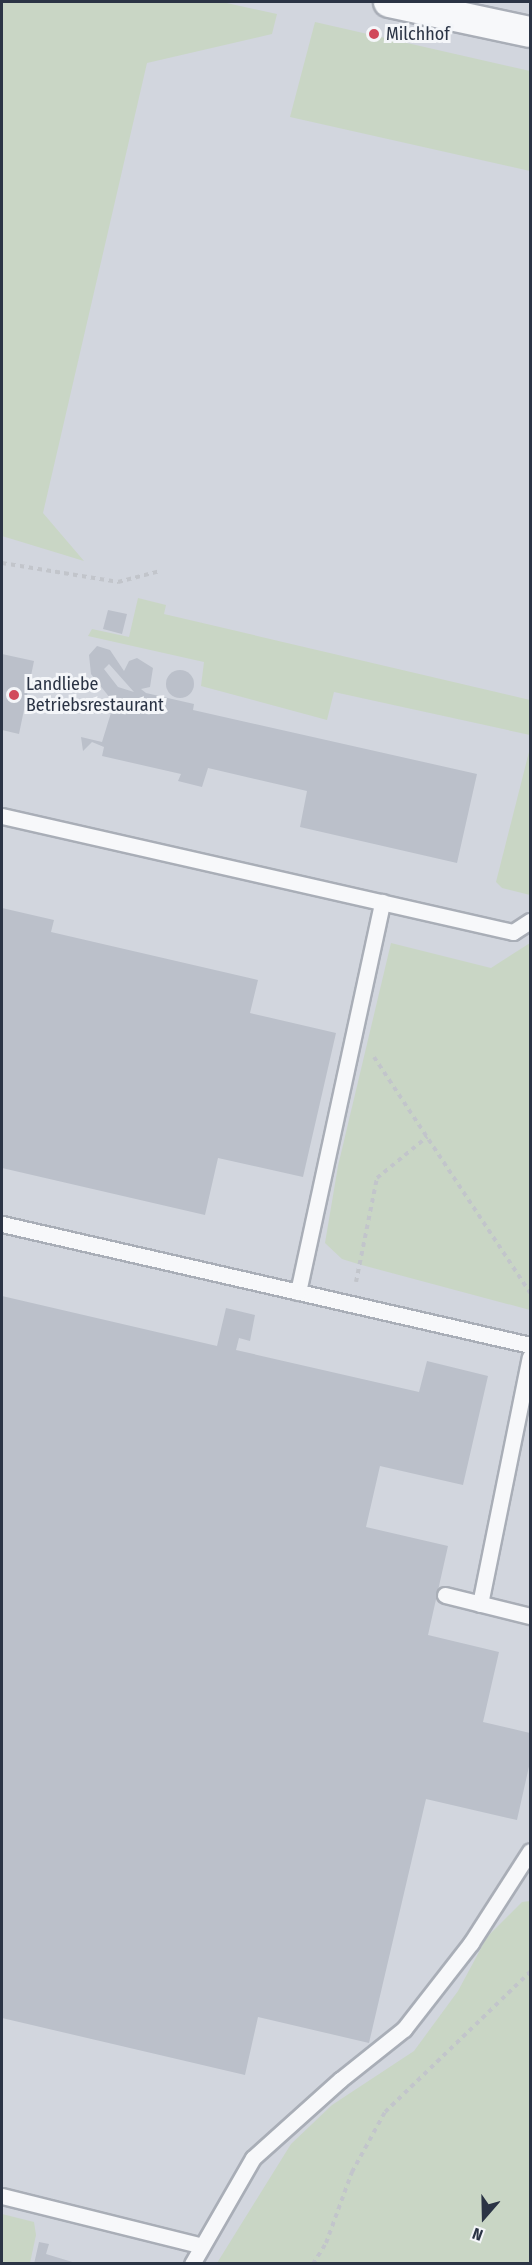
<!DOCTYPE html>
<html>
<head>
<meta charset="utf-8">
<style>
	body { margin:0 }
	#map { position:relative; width:532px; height:2265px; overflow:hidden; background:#e4e7ec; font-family:"Fira Sans Condensed",sans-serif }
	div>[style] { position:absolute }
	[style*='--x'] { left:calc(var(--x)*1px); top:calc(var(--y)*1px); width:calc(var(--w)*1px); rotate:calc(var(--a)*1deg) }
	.built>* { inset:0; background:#d2d6de }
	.green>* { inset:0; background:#c9d6c5 }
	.building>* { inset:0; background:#bbc0ca }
	.round { border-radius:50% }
	.path>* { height:4px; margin-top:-2px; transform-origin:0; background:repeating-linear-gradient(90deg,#c2c5cb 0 4.5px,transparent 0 9px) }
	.roads { filter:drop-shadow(2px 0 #a9aeb7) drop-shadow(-2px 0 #a9aeb7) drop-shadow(0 2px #a9aeb7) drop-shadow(0 -2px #a9aeb7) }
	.lane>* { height:15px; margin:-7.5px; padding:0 7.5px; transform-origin:7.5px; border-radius:7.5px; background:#f7f8fa }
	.street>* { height:30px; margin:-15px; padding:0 15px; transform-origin:15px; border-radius:15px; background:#f7f8fa }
	.dots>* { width:16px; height:16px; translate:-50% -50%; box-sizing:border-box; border:3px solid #f4f6f9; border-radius:50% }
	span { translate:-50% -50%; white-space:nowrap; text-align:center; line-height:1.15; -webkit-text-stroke:6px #f4f6f9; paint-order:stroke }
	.poi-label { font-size:18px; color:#2b3445 }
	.left { translate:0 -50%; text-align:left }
	.frame { position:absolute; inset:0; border:3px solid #2b3445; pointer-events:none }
	.north { position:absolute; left:454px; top:2187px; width:60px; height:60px; -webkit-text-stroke:4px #f4f6f9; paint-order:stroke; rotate:200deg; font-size:16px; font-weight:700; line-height:24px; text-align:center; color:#2b3445 }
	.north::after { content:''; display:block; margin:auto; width:21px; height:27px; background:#2b3445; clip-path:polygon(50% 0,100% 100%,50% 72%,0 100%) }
</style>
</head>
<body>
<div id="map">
	<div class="built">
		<i style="clip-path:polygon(2px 2px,530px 2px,530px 1951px,272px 2263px,2px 2264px)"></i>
	</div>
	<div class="green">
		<i style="clip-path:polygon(2px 2px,222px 2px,277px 14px,272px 34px,147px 63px,43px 513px,84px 561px,2px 536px)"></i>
		<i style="clip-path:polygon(315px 22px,530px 71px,530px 171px,290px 117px)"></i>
		<i style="clip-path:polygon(138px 598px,166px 605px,164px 614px,530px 700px,530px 735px,334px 692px,327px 720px,201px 686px,204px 662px,88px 636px,92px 629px,129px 637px)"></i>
		<i style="clip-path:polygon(530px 748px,530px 895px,502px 888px,496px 882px)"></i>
		<i style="clip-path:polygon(391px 943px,491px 968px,530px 943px,530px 1310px,358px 1264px,342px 1259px,325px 1243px,338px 1166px)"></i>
		<i style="clip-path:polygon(530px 1901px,530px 2263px,217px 2263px,291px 2144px,332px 2105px,414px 2051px,458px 1991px,487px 1937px,522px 1902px)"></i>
		<i style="clip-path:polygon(2px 2214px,34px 2222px,36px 2235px,30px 2263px,2px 2263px)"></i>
	</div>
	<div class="building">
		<i style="clip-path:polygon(108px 610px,127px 614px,122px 634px,103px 629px)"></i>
		<i style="clip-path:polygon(evenodd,97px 646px,110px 650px,124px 671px,129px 661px,137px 658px,153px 668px,150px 687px,141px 689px,146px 693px,194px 704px,193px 710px,477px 774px,457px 863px,300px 827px,307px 791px,208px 768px,202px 787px,178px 781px,181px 774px,102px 756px,104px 747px,92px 742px,83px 751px,81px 737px,102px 742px,114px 703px,91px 674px,89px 655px,97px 646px,109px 664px,134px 692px,118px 687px,104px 669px,109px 664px)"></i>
		<i style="clip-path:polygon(2px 654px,34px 661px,19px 734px,2px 730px)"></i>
		<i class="round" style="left:166px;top:670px;width:28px;height:28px"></i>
		<i style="clip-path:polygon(2px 908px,54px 920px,51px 932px,258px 980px,250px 1013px,336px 1033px,303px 1177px,218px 1158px,205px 1215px,2px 1168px)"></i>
		<i style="clip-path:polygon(2px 1296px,217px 1346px,226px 1308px,255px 1315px,250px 1341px,239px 1338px,236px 1350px,419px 1392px,427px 1361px,488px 1376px,463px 1485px,380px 1466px,366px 1527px,448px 1546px,428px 1635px,499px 1652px,483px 1722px,530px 1733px,530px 1762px,517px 1820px,426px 1799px,369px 2043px,258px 2017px,245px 2075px,2px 2018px)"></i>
		<i style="clip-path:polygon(39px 2242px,49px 2244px,46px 2254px,79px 2264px,34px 2264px)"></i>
	</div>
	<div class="path">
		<i style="--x:2;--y:563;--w:118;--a:9.3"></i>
		<i style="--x:118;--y:582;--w:43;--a:-14.7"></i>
		<i style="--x:374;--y:1057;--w:283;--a:56.5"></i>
		<i style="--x:356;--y:1282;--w:106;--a:-78.6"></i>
		<i style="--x:377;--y:1178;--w:65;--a:-39.4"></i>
		<i style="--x:313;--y:2264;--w:25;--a:-58"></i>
		<i style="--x:326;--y:2243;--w:76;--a:-69.9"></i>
		<i style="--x:352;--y:2172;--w:68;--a:-61.2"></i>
		<i style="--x:385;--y:2112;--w:202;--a:-44"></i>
	</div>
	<div class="roads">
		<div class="lane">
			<i style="--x:2;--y:816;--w:524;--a:12.79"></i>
			<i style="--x:513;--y:932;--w:20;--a:-33"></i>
			<i style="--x:2;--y:1224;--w:542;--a:12.91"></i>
			<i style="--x:298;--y:1292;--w:399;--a:-77.8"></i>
			<i style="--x:445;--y:1595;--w:88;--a:13.9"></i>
			<i style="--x:480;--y:1604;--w:252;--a:-78.6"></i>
			<i style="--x:2;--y:2196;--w:206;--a:14"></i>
			<i style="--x:192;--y:2264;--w:122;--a:-60.1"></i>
			<i style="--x:253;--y:2158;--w:117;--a:-41.9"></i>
			<i style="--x:340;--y:2080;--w:82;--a:-38.6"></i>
			<i style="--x:404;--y:2029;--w:109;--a:-52.1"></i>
			<i style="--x:471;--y:1943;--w:109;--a:-57.3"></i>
		</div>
		<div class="street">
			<i style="--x:389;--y:2;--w:144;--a:12"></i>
		</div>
	</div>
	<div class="dots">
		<i style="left:374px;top:34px;background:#d1495b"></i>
		<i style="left:14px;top:695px;background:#d1495b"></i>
	</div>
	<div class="poi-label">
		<span class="left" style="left:386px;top:34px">Milchhof</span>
		<span class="left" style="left:26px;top:695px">Landliebe<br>Betriebsrestaurant</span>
	</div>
	<div class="frame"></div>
	<div class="north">N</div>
</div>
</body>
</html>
